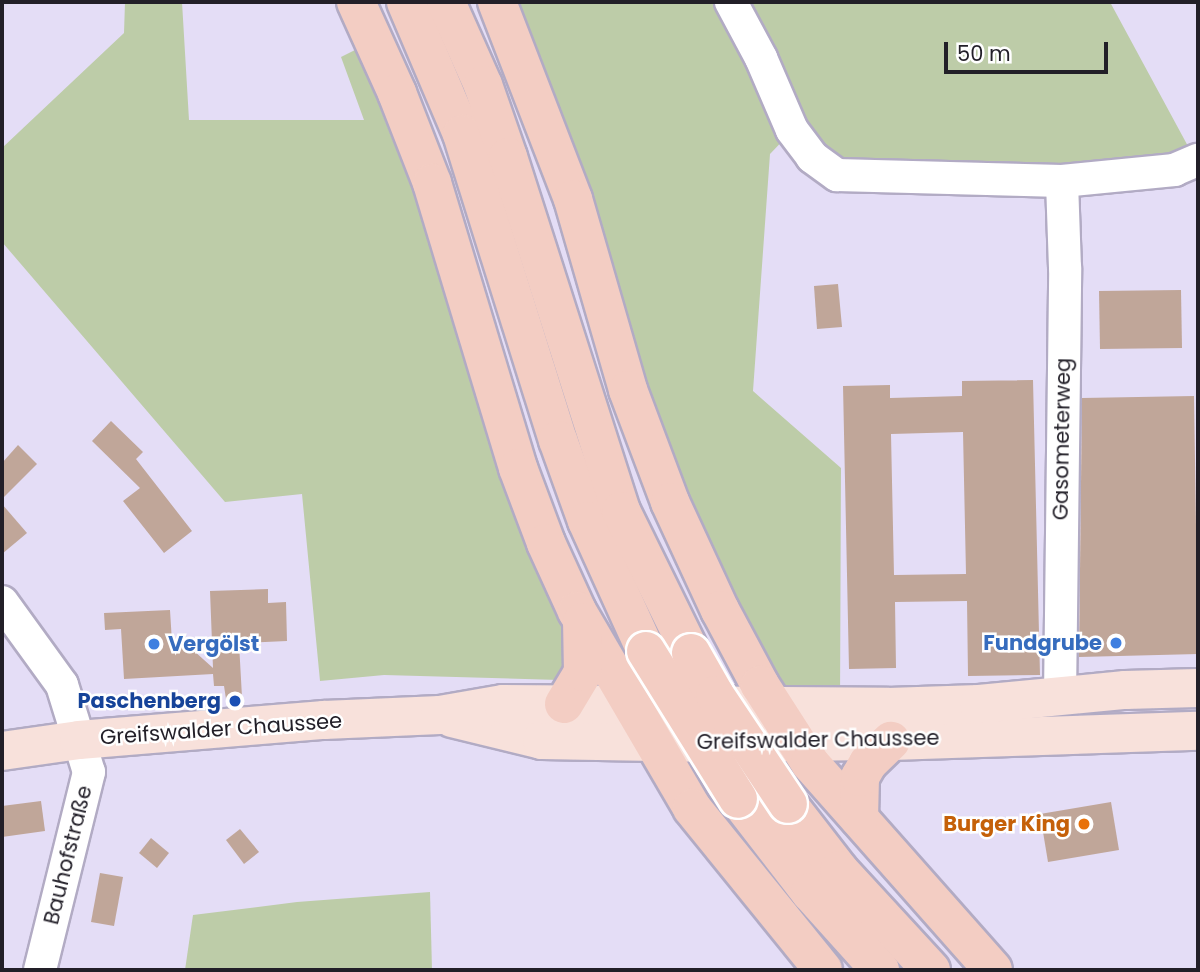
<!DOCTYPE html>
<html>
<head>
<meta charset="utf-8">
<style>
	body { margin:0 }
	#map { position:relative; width:1200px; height:972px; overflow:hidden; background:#e4ddf6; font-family:Poppins,sans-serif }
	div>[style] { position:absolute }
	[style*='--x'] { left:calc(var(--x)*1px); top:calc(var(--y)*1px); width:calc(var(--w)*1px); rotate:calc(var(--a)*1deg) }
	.green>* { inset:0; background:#bdcca8 }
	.building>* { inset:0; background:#c0a699 }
	.roads { filter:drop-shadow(2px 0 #b2abc4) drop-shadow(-2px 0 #b2abc4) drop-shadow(0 2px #b2abc4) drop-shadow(0 -2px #b2abc4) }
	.minor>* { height:32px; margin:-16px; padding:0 16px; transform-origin:16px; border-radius:16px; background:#fff }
	.major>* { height:38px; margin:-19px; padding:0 19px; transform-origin:19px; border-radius:19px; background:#f8e1db }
	.highway>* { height:38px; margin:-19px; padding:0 19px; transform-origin:19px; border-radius:19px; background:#f3cdc3 }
	.bridges { filter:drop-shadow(2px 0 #fff) drop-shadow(-2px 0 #fff) drop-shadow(0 2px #fff) drop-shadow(0 -2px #fff) }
	.highway-bridge>* { height:38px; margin:-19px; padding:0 19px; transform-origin:19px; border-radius:19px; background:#f3cdc3 }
	.dots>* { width:19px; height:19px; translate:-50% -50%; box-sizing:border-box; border:4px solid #fff; border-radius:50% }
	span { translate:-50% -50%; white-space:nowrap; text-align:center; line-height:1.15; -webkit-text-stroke:5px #fff; paint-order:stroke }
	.street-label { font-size:21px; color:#221f28 }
	.shop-label { font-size:21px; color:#366cbe; font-weight:700 }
	.right { translate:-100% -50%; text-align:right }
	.left { translate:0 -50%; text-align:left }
	.transit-label { font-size:21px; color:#164399; font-weight:700 }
	.food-label { font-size:21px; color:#c56008; font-weight:700 }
	.frame { position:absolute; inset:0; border:4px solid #221f28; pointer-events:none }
	.scale { position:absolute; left:944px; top:42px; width:164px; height:32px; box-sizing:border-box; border:4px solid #221f28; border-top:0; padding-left:9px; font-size:21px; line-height:24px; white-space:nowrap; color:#221f28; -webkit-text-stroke:5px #fff; paint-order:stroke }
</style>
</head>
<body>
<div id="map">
	<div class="green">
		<i style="clip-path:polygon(125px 2px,182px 2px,189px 120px,364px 120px,341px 57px,357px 49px,419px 207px,446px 299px,525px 524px,567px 623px,572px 666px,559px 680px,384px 675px,320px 681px,302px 494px,225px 502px,2px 242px,2px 148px,124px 33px)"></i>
		<i style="clip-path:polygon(497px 2px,1110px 2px,1196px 161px,837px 175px,792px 131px,770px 154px,753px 391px,841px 468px,840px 707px,760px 685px)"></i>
		<i style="clip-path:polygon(430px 892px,432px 970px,185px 970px,193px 915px,297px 902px)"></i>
	</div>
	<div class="building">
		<i style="clip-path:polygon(838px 284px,842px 327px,817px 329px,814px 286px)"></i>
		<i style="clip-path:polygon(1181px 290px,1182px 348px,1100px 349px,1099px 291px)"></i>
		<i style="clip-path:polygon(evenodd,1033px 380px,1040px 675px,968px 676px,967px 601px,895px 602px,896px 668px,849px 669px,843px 386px,890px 385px,890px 398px,962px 396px,962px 381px,1033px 380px,963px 432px,966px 574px,894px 575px,891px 434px,963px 432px)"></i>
		<i style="clip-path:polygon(1194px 396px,1198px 654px,1079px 657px,1082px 398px)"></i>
		<i style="clip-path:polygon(111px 421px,143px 452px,136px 459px,192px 531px,164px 553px,123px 501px,140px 488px,92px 441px)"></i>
		<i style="clip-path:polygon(18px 445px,37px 464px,2px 499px,2px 463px)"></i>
		<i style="clip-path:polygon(2px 504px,27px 533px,2px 554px)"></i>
		<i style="clip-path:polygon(268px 589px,268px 603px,286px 602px,287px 641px,239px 643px,242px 697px,226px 699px,224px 686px,214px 686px,213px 674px,124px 679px,121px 629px,105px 630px,104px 613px,170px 610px,172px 642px,183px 641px,213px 668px,210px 591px)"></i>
		<i style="clip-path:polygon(41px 801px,45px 831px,2px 837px,2px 806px)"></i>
		<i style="clip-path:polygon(1111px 802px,1119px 850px,1048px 862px,1040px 814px)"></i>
		<i style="clip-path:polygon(240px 829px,259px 852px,244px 864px,226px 840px)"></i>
		<i style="clip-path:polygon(151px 838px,169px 853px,157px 868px,139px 853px)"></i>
		<i style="clip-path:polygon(100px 873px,123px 877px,114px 926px,91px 922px)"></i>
	</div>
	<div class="roads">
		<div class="minor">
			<i style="--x:731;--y:2;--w:64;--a:61.8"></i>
			<i style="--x:761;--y:58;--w:78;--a:66.7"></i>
			<i style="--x:792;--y:130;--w:34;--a:53"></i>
			<i style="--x:812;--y:157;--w:31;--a:36"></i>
			<i style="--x:837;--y:175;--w:225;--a:1.5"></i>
			<i style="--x:1062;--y:181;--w:113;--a:-5.6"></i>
			<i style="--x:1174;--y:170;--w:26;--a:-23"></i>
			<i style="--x:2;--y:602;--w:102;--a:54.1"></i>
			<i style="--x:62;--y:685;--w:91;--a:72.8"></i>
			<i style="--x:89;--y:772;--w:204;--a:103.9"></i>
			<i style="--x:1060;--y:697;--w:429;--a:-89.3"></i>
			<i style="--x:1065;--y:268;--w:87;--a:-92"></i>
		</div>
		<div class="major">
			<i style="--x:452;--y:718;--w:93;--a:13.7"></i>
			<i style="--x:542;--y:740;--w:174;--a:1"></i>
			<i style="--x:716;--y:743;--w:175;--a:-0.7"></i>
			<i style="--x:891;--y:741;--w:307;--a:-1.9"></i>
			<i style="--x:2;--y:751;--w:78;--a:-8.1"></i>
			<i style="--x:79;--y:740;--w:246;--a:-4.7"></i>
			<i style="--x:324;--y:720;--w:116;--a:-2.5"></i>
			<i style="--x:440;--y:715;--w:64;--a:-9.9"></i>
			<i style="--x:503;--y:704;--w:385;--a:0.4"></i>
			<i style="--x:888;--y:707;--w:91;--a:-1.9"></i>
			<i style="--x:979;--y:704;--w:147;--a:-5.5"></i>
			<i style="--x:1125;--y:690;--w:73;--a:-1.6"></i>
		</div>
		<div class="highway">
			<i style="--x:356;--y:2;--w:100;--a:65.7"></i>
			<i style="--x:397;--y:93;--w:97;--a:68.7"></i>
			<i style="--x:432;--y:183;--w:298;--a:73.2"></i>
			<i style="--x:518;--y:468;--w:80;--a:69.5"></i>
			<i style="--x:546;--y:543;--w:75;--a:65.5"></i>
			<i style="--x:577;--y:611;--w:228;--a:59.7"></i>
			<i style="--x:692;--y:808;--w:208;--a:51"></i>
			<i style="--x:406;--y:2;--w:143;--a:67"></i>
			<i style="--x:462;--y:134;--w:321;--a:72.6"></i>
			<i style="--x:558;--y:440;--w:86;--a:70.3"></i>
			<i style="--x:587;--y:521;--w:143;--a:65.6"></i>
			<i style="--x:446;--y:2;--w:91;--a:66"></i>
			<i style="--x:483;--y:85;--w:76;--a:70.9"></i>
			<i style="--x:508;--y:157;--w:372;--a:72.3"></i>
			<i style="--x:621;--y:511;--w:158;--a:63.8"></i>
			<i style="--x:497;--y:2;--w:211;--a:68.9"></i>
			<i style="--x:573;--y:199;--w:199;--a:73.9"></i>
			<i style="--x:628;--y:390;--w:120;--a:69.4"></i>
			<i style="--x:670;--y:502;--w:119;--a:65.2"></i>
			<i style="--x:720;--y:610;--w:85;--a:61.9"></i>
			<i style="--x:760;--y:685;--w:93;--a:57.3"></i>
			<i style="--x:810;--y:763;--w:276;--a:48.5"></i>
			<i style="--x:564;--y:704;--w:37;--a:-59"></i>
			<i style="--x:583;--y:672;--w:50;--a:-91.1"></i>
			<i style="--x:738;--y:799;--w:118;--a:52.3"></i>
			<i style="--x:810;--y:892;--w:105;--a:48.1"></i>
			<i style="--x:788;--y:804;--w:83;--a:52.3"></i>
			<i style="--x:839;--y:870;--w:136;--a:47.4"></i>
			<i style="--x:859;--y:818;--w:41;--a:-88.6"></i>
			<i style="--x:860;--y:777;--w:16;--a:-60"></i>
			<i style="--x:868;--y:763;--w:32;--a:-44"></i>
		</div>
	</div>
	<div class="bridges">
		<div class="highway-bridge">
			<i style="--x:646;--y:651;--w:174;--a:58.1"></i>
			<i style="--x:691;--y:653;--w:48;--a:60.3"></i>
			<i style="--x:715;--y:695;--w:131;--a:56.2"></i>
		</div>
	</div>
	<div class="dots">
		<i style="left:1116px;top:643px;background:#3f7fe0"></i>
		<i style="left:154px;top:644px;background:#3f7fe0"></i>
		<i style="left:235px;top:701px;background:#1a4fb4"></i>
		<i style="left:1084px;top:824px;background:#e8710a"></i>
	</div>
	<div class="street-label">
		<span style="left:1062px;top:439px;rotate:-89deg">Gasometerweg</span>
		<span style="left:221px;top:729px;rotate:-4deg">Greifswalder Chaussee</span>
		<span style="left:818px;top:740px;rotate:-1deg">Greifswalder Chaussee</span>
		<span style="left:68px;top:855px;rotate:-76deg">Bauhofstraße</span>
	</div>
	<div class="shop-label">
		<span class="right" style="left:1102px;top:643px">Fundgrube</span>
		<span class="left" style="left:168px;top:644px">Vergölst</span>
	</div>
	<div class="transit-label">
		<span class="right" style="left:221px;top:701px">Paschenberg</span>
	</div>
	<div class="food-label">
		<span class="right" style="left:1070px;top:824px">Burger King</span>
	</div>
	<div class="frame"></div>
	<div class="scale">50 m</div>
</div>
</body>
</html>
